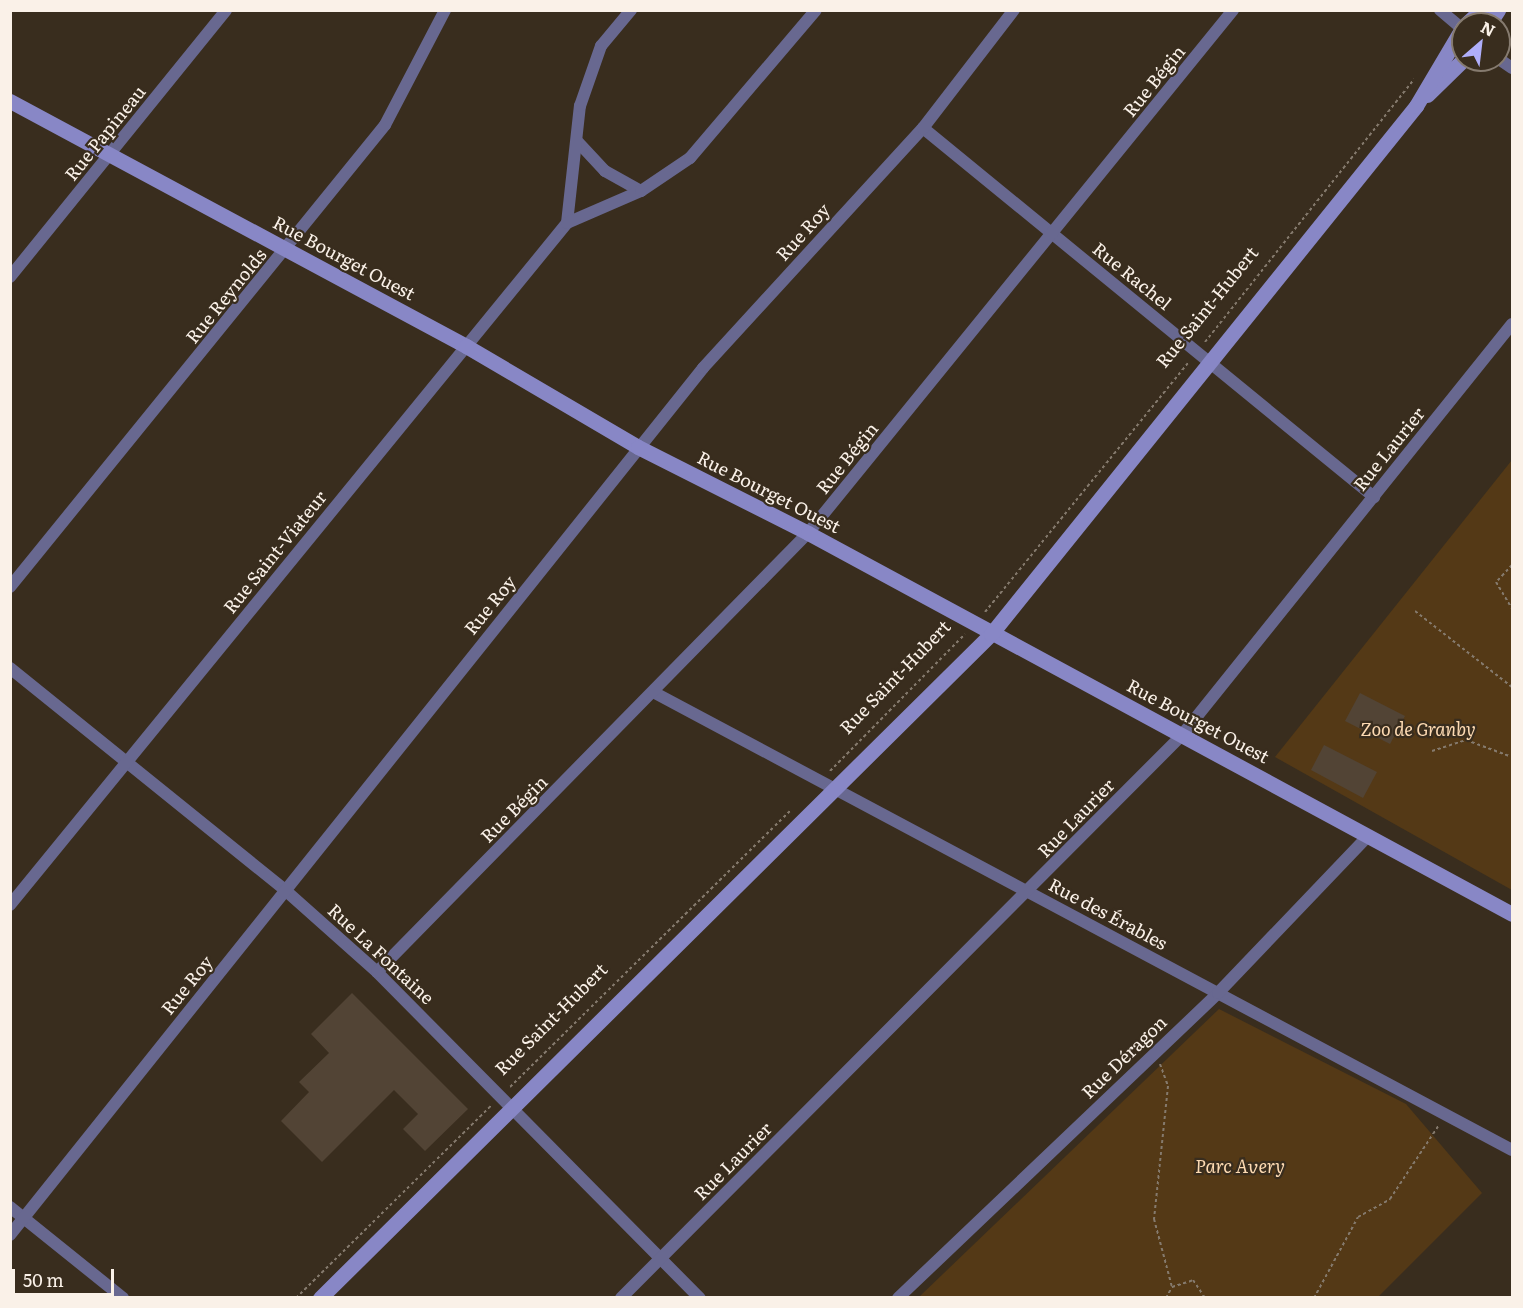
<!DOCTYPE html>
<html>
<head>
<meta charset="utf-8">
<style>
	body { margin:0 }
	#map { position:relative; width:1523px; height:1308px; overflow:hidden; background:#392d1e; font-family:Literata,serif }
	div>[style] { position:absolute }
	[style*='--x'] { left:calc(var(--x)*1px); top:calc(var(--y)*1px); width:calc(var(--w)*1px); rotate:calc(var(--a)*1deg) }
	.green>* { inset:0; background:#543916 }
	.building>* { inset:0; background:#524435 }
	.path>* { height:2px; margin-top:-1px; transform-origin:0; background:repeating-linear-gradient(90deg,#857a6d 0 3px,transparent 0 6px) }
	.street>* { height:12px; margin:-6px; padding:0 6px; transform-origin:6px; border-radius:6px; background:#686890 }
	.secondary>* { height:15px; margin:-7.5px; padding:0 7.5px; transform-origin:7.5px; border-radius:7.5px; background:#8887c6 }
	span { translate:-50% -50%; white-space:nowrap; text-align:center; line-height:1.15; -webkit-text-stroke:4.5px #392d1e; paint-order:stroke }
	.street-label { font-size:18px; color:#faf1e8 }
	.park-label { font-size:18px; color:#fddab2; font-style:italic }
	.frame { position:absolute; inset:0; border:12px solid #faf1e8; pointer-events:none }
	.north { position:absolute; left:1451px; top:12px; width:60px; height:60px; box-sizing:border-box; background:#392d1e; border:2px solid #867b6f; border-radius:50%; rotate:28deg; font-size:16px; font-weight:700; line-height:24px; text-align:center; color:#faf1e8 }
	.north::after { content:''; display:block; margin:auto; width:21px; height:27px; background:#afaefa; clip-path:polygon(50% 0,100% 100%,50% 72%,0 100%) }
	.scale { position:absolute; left:12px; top:1269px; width:102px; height:27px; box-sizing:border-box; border:3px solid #faf1e8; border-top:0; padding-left:8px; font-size:18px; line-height:21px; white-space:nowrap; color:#faf1e8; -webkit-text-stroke:4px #392d1e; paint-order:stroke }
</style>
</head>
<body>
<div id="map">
	<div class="green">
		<i style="clip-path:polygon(1512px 460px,1512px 890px,1275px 757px)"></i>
		<i style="clip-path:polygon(1219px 1009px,1406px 1104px,1482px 1193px,1378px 1297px,919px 1297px)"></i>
	</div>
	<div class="building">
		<i style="clip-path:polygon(1360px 693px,1405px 716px,1390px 744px,1345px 721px)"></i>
		<i style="clip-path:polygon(1324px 745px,1377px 772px,1363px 798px,1311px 770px)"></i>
		<i style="clip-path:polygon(352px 993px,468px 1109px,425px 1151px,403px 1129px,418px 1114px,394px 1090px,322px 1162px,281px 1121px,309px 1092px,299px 1082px,329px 1053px,311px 1034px)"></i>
	</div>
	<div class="path">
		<i style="--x:1205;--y:342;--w:336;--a:-51.5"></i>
		<i style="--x:1512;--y:565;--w:23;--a:133"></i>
		<i style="--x:1496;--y:582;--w:31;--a:59"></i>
		<i style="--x:1415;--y:611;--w:123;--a:38.1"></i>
		<i style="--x:985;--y:612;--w:321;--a:-50.8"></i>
		<i style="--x:1432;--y:751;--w:36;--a:-18"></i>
		<i style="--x:1466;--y:740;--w:49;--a:20.3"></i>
		<i style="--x:830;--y:771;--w:192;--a:-45.4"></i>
		<i style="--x:1160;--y:1064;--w:23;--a:70"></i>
		<i style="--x:1168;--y:1086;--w:134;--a:96"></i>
		<i style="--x:1154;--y:1219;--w:70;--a:75.2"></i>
		<i style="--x:510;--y:1087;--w:396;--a:-44.6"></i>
		<i style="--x:296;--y:1298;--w:274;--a:-44.6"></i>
		<i style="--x:1166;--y:1298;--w:13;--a:-61"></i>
		<i style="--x:1172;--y:1287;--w:22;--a:-18"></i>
		<i style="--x:1193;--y:1280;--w:22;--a:56"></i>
		<i style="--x:1314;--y:1298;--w:92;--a:-61.5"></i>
		<i style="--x:1358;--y:1217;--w:37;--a:-29"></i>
		<i style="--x:1390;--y:1199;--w:89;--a:-56.5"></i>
	</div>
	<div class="street">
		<i style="--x:1440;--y:10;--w:30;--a:40"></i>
		<i style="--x:1499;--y:59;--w:16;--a:35"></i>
		<i style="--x:923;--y:128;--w:583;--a:39.29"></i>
		<i style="--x:577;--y:141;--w:41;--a:47"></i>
		<i style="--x:605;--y:171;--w:41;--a:29.1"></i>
		<i style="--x:567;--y:223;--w:118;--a:-83.7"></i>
		<i style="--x:580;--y:106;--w:64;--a:-70.7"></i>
		<i style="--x:601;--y:46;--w:47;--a:-50.2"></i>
		<i style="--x:10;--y:277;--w:343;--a:-51"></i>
		<i style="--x:10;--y:587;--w:595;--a:-50.93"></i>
		<i style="--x:385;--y:125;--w:130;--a:-62.4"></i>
		<i style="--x:10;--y:668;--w:353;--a:38.9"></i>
		<i style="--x:285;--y:890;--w:123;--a:41.7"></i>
		<i style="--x:377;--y:972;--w:459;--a:45.3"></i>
		<i style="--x:655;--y:693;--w:971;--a:28.07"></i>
		<i style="--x:10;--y:905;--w:881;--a:-50.76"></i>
		<i style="--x:567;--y:223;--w:81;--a:-23.4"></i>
		<i style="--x:641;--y:191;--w:59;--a:-34"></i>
		<i style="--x:690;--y:158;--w:194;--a:-49.6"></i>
		<i style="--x:377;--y:972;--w:615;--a:-45.53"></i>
		<i style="--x:808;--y:533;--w:674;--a:-50.9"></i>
		<i style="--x:10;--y:1207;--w:145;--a:38.8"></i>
		<i style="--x:10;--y:1235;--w:1110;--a:-51.36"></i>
		<i style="--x:703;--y:368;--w:326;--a:-47.5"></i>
		<i style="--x:923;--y:128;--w:149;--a:-52.4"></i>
		<i style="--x:621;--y:1298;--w:795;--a:-45.1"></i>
		<i style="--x:1182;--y:735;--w:527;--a:-51.24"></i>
		<i style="--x:898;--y:1298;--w:442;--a:-43.6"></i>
		<i style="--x:1218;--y:993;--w:217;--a:-46.3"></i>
	</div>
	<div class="secondary">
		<i style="--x:1466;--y:24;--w:21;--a:-43"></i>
		<i style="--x:1489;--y:24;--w:17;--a:-57"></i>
		<i style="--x:1427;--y:95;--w:50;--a:-44.2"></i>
		<i style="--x:10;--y:101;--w:518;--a:28.25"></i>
		<i style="--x:466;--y:346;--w:199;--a:30.4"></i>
		<i style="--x:638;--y:447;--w:191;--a:26.8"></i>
		<i style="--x:808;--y:533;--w:800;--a:28.42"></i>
		<i style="--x:320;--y:1298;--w:944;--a:-44.7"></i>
		<i style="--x:991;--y:634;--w:678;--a:-51.17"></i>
		<i style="--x:1416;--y:106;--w:92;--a:-59.3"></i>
	</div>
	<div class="street-label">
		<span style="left:1154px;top:81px;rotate:-51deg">Rue Bégin</span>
		<span style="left:105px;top:133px;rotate:-51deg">Rue Papineau</span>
		<span style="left:803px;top:232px;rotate:-48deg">Rue Roy</span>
		<span style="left:344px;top:258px;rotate:28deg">Rue Bourget Ouest</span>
		<span style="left:1132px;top:276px;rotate:39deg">Rue Rachel</span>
		<span style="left:226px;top:296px;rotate:-51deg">Rue Reynolds</span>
		<span style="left:1207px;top:307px;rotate:-51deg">Rue Saint-Hubert</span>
		<span style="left:1389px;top:449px;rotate:-51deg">Rue Laurier</span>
		<span style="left:847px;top:458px;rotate:-51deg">Rue Bégin</span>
		<span style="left:769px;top:492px;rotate:27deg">Rue Bourget Ouest</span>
		<span style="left:275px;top:552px;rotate:-51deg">Rue Saint-Viateur</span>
		<span style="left:490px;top:605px;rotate:-51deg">Rue Roy</span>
		<span style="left:895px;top:677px;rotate:-46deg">Rue Saint-Hubert</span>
		<span style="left:1198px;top:721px;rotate:28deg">Rue Bourget Ouest</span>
		<span style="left:514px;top:809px;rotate:-45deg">Rue Bégin</span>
		<span style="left:1076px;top:818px;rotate:-46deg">Rue Laurier</span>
		<span style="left:1108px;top:914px;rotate:28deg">Rue des Érables</span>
		<span style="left:381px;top:954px;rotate:43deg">Rue La Fontaine</span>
		<span style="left:187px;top:985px;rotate:-51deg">Rue Roy</span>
		<span style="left:551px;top:1019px;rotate:-45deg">Rue Saint-Hubert</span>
		<span style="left:1124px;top:1057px;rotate:-44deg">Rue Déragon</span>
		<span style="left:733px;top:1161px;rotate:-45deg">Rue Laurier</span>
	</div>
	<div class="park-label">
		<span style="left:1418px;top:729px">Zoo de Granby</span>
		<span style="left:1240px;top:1166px">Parc Avery</span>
	</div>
	<div class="frame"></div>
	<div class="north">N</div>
	<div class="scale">50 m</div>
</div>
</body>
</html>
